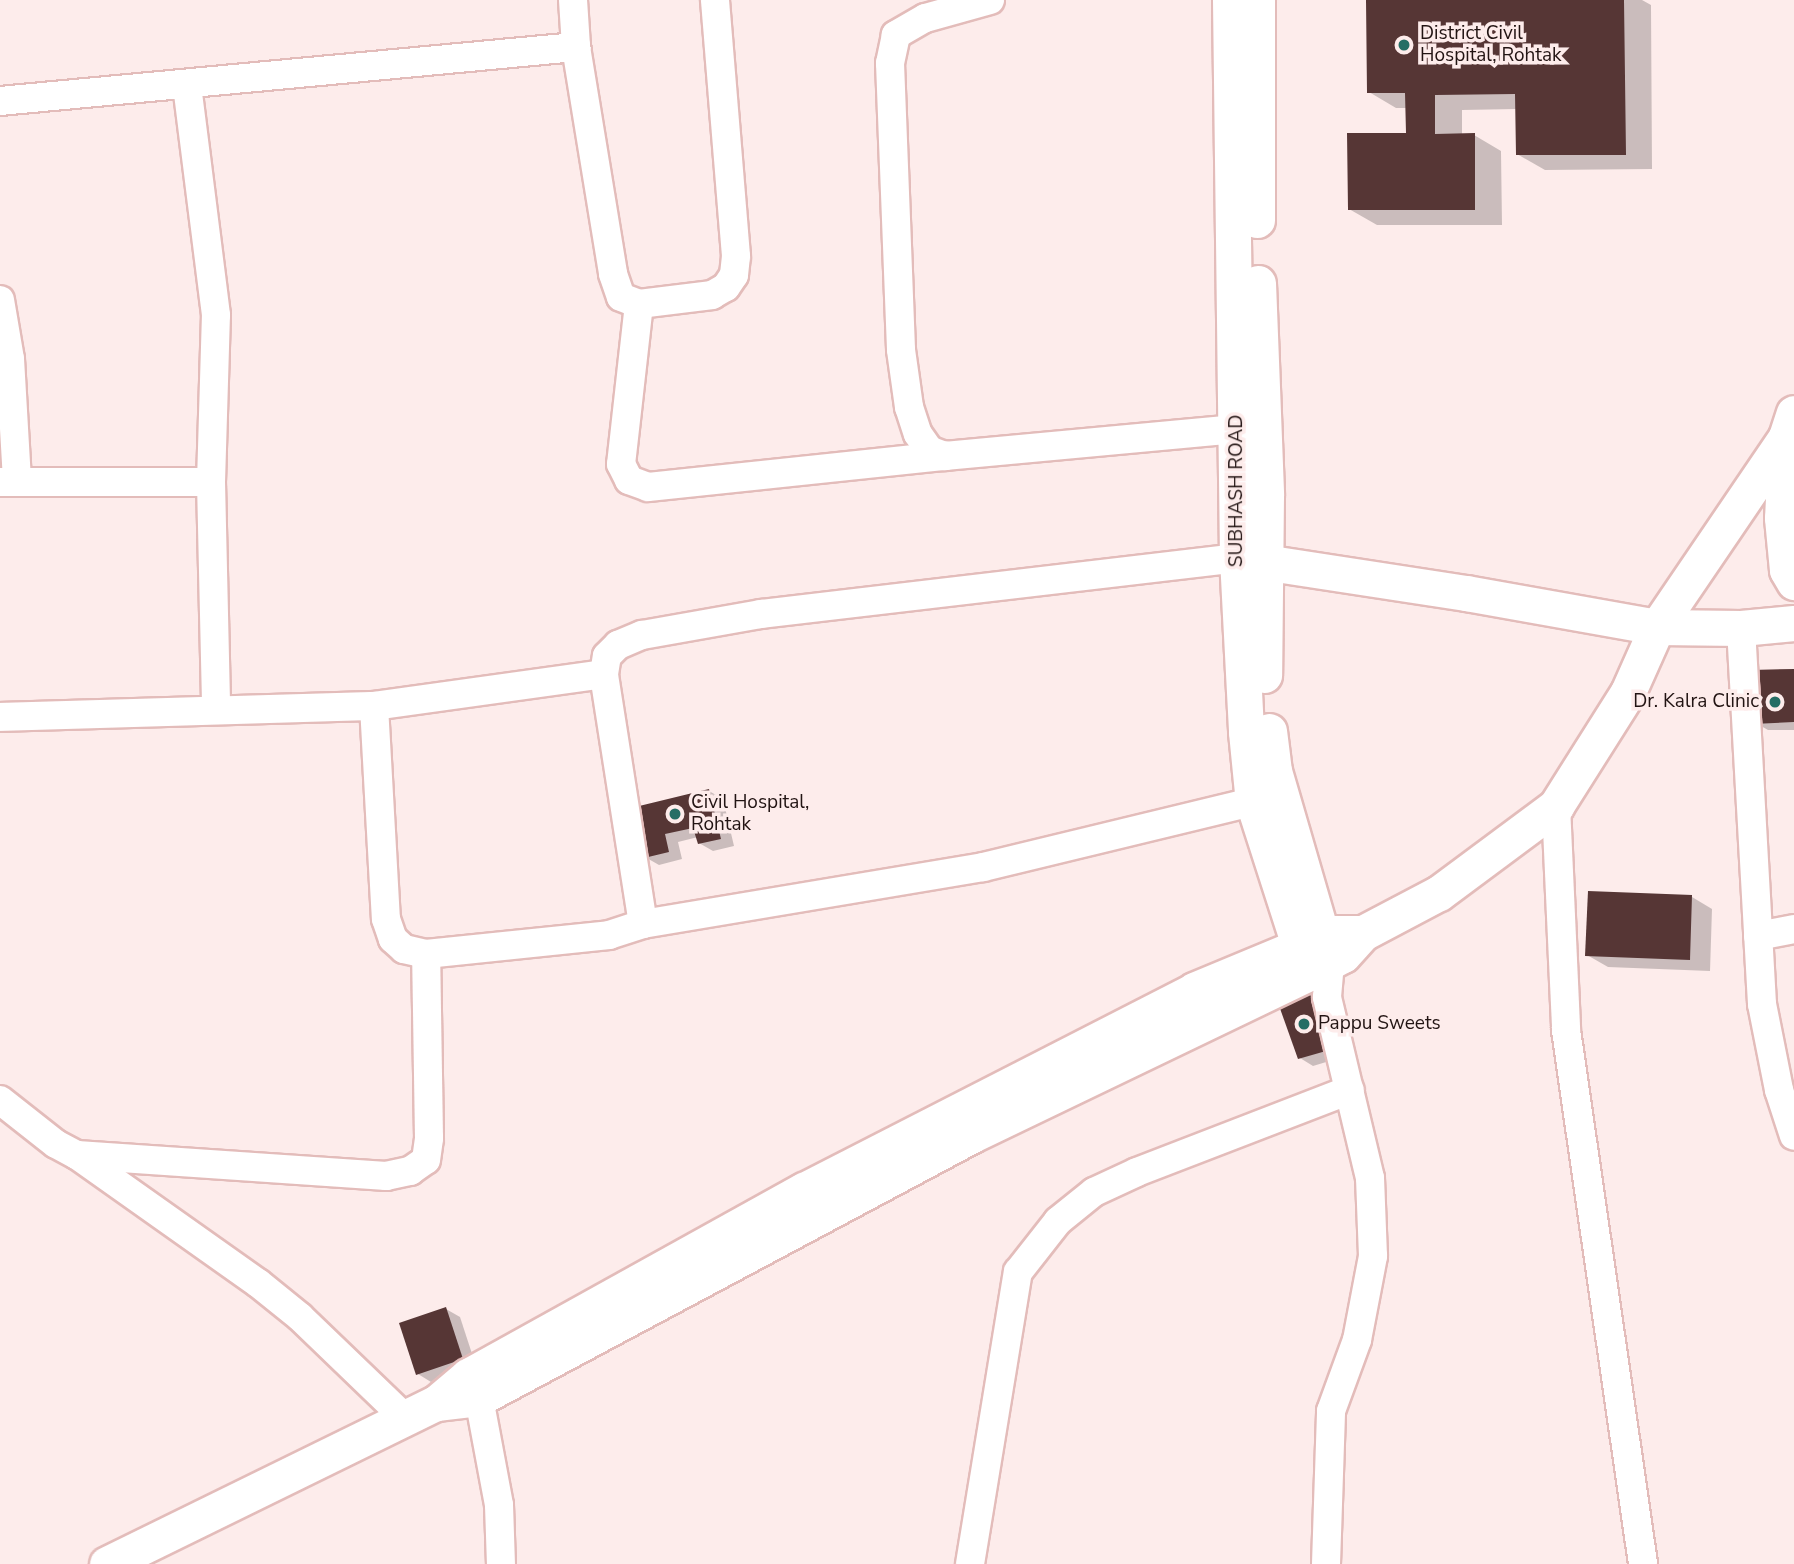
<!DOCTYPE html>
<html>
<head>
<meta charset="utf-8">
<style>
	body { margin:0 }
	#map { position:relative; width:1794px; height:1564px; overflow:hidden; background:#fdeceb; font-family:"Nunito Sans",sans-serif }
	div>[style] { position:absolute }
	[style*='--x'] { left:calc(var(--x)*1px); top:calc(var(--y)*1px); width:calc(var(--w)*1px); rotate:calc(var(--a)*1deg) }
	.shadow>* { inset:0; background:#0003 }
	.building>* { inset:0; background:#563635 }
	.roads { filter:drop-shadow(2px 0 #e3bcba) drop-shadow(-2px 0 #e3bcba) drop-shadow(0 2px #e3bcba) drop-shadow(0 -2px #e3bcba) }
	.minor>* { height:28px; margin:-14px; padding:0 14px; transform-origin:14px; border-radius:14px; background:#fff }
	.tertiary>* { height:35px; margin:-17.5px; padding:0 17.5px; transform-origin:17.5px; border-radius:17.5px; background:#fff }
	.dots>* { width:19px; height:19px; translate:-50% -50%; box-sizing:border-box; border:4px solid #fdeceb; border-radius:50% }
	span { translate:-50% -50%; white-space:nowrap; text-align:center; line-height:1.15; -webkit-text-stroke:7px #fdeceb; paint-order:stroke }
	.poi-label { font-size:19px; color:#221413 }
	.left { translate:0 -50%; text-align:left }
	.right { translate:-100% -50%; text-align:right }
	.street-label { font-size:19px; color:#221413 }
</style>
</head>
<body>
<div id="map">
	<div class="shadow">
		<i style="clip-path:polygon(1368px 0,1642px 0,1651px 5px,1652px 169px,1545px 170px,1517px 154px,1517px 109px,1462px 110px,1462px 135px,1474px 135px,1501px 151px,1502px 225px,1377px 225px,1349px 209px,1408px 135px,1407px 108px,1396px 108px,1369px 92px)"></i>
		<i style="clip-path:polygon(1794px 671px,1794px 730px,1768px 730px,1754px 722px)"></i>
		<i style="clip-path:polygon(709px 791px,723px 799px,734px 846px,713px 851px,699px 843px,698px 837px,678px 842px,682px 859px,659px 865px,645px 857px,633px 809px)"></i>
		<i style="clip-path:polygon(1692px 897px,1712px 909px,1710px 971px,1608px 967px,1587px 955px)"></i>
		<i style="clip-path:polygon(1307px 989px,1321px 997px,1346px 1056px,1313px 1066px,1300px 1058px)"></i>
		<i style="clip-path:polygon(446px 1309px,460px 1317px,476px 1366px,431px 1382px,418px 1374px)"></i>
	</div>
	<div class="building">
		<i style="clip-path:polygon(1366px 0,1624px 0,1626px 155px,1516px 155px,1515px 94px,1435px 95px,1435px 134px,1475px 133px,1475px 210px,1348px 210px,1347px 133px,1406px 133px,1405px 93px,1367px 93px)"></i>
		<i style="clip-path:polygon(1794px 669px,1794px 722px,1753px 724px,1751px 670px)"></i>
		<i style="clip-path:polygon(709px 789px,721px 839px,698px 844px,693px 828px,665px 834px,669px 852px,644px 858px,631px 808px)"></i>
		<i style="clip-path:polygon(1588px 891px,1692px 895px,1690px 960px,1585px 956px)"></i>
		<i style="clip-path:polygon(1307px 987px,1333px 1049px,1298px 1059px,1277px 1000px)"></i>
		<i style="clip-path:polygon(446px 1307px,463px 1359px,416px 1375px,399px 1323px)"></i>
	</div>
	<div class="roads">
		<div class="minor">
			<i style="--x:573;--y:0;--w:47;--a:86.3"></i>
			<i style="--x:576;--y:47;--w:230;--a:80.7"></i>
			<i style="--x:613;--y:274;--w:24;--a:71"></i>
			<i style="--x:621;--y:297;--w:19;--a:21"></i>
			<i style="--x:639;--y:304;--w:74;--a:-7"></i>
			<i style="--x:712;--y:295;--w:16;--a:-30"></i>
			<i style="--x:726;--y:287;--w:14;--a:-56"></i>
			<i style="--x:734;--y:275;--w:19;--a:-84"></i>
			<i style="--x:736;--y:256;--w:257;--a:-94.7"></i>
			<i style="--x:990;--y:0;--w:67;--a:164.5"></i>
			<i style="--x:925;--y:18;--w:34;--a:150"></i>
			<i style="--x:896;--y:35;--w:29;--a:102"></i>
			<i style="--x:890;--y:63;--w:287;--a:87.8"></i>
			<i style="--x:901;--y:350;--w:58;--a:82"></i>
			<i style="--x:909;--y:407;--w:28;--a:72"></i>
			<i style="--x:918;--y:434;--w:19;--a:55"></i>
			<i style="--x:929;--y:450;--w:17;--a:21"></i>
			<i style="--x:945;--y:456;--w:311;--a:-5.3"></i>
			<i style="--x:0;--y:101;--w:579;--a:-5.36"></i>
			<i style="--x:0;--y:300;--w:60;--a:80.4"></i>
			<i style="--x:10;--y:359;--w:123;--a:86.7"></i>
			<i style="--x:639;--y:304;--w:161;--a:96.4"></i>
			<i style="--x:621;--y:464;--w:18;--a:63"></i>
			<i style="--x:629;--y:480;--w:20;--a:20"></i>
			<i style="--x:648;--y:487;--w:299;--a:-6"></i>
			<i style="--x:0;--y:482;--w:211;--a:0"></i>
			<i style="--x:211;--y:482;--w:167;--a:-88.3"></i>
			<i style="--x:216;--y:315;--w:232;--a:-97.2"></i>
			<i style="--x:211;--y:482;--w:228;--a:88.7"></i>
			<i style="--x:1741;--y:628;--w:377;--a:86.8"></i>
			<i style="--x:1762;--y:1004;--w:88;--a:78.8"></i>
			<i style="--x:1779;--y:1090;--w:48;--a:71.9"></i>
			<i style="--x:374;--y:706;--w:213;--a:86.8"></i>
			<i style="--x:386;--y:919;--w:21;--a:71"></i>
			<i style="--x:393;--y:939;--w:15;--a:42"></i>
			<i style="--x:404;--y:949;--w:23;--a:13"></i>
			<i style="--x:426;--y:954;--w:184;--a:-5.9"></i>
			<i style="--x:609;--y:935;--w:36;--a:-18"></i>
			<i style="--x:643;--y:924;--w:345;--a:-9.5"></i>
			<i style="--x:983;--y:867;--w:298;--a:-13.6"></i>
			<i style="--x:0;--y:717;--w:374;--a:-1.7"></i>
			<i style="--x:374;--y:706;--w:232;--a:-7.9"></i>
			<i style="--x:1556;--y:806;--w:224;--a:87.4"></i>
			<i style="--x:1566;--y:1030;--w:540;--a:81.79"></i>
			<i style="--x:643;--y:924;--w:253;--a:-98.9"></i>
			<i style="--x:604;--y:674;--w:18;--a:-81"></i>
			<i style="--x:607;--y:656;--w:16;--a:-45"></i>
			<i style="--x:618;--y:645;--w:26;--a:-23"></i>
			<i style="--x:642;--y:635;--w:121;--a:-10"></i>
			<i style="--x:761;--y:614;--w:479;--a:-6.7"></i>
			<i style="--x:1758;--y:936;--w:37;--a:-11"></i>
			<i style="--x:0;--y:1100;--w:71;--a:38.2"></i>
			<i style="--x:56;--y:1144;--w:24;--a:28"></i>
			<i style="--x:77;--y:1155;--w:222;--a:35.3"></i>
			<i style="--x:258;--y:1283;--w:54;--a:39"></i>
			<i style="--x:300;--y:1317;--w:143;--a:43.9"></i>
			<i style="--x:77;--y:1155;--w:310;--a:3.9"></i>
			<i style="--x:386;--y:1176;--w:25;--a:-12"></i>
			<i style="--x:410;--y:1171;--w:19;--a:-35"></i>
			<i style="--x:426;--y:1160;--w:22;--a:-82"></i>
			<i style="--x:429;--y:1138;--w:184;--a:-90.9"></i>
			<i style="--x:470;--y:1378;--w:22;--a:66"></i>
			<i style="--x:479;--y:1398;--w:109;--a:79.4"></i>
			<i style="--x:499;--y:1505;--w:59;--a:88.1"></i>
			<i style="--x:970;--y:1564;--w:296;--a:-80.7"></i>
			<i style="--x:1018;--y:1272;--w:65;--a:-51.9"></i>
			<i style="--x:1058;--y:1221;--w:46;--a:-38.9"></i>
			<i style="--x:1094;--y:1192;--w:47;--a:-24.9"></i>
			<i style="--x:1137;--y:1172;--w:228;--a:-21.1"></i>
			<i style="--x:1326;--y:1564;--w:153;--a:-88.1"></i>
			<i style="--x:1331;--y:1411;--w:76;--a:-69.9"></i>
			<i style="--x:1357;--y:1340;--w:86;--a:-79.2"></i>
			<i style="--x:1373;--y:1256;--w:78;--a:-92.2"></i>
			<i style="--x:1370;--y:1178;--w:186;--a:-103.4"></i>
			<i style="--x:1327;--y:997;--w:35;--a:-85"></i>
		</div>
		<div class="tertiary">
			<i style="--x:1230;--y:0;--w:558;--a:89.28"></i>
			<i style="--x:1237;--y:558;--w:174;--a:87"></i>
			<i style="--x:1246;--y:732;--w:70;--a:84.3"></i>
			<i style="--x:1253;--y:802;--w:173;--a:72.2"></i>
			<i style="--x:1257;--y:0;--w:220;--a:90"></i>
			<i style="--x:1258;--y:283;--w:212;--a:87.8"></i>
			<i style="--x:1266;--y:495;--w:180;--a:90.6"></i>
			<i style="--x:1786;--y:437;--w:81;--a:92.8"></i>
			<i style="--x:1782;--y:518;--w:52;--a:84.5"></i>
			<i style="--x:1787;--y:570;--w:14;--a:60"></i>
			<i style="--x:1244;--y:559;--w:225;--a:8.7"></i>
			<i style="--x:1466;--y:593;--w:194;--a:10.1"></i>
			<i style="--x:1657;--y:627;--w:84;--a:0.7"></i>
			<i style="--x:1741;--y:628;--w:53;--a:-5.4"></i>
			<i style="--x:1269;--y:731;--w:40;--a:82.9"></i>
			<i style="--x:1274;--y:771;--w:194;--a:73.8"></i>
			<i style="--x:436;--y:1403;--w:43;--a:-6.6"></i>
			<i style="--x:479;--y:1398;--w:557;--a:-28.08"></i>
			<i style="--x:970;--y:1136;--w:376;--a:-25.7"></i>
			<i style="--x:1309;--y:973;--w:38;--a:-28"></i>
			<i style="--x:1343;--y:955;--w:30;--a:-48"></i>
			<i style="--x:1363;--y:933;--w:86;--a:-27.8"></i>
			<i style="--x:1439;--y:893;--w:146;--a:-36.6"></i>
			<i style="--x:1556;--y:806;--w:135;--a:-57.7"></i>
			<i style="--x:1628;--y:692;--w:71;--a:-66"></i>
			<i style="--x:1657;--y:627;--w:230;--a:-55.8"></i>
			<i style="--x:1786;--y:437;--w:25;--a:-72"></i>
			<i style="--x:107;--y:1564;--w:366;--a:-26.1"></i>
			<i style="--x:436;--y:1403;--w:42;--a:-40.2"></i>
			<i style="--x:468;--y:1376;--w:384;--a:-29"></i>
			<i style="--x:804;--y:1190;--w:438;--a:-27.1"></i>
			<i style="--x:1194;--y:990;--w:148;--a:-22.6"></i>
			<i style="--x:1331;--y:933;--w:32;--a:0"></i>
		</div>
	</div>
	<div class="dots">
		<i style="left:1404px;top:45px;background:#256e65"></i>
		<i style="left:1775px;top:702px;background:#256e65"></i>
		<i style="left:675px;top:814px;background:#256e65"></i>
		<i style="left:1304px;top:1024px;background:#256e65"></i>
	</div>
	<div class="poi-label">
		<span class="left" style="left:1420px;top:45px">District Civil<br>Hospital, Rohtak</span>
		<span class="right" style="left:1759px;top:702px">Dr. Kalra Clinic</span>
		<span class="left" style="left:691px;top:814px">Civil Hospital,<br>Rohtak</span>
		<span class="left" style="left:1318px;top:1024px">Pappu Sweets</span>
	</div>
	<div class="street-label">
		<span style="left:1237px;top:491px;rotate:-90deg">SUBHASH ROAD</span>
	</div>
</div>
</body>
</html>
